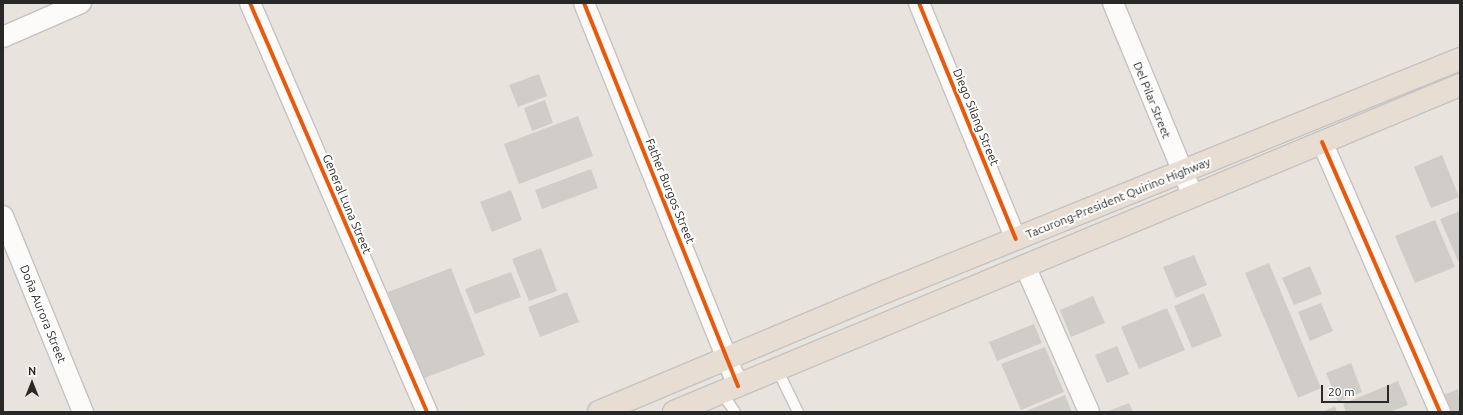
<!DOCTYPE html>
<html>
<head>
<meta charset="utf-8">
<style>
	body { margin:0 }
	#map { position:relative; width:1463px; height:415px; overflow:hidden; background:#e8e3dc; font-family:Ubuntu,sans-serif }
	div>[style] { position:absolute }
	[style*='--x'] { left:calc(var(--x)*1px); top:calc(var(--y)*1px); width:calc(var(--w)*1px); rotate:calc(var(--a)*1deg) }
	.building>* { inset:0; background:#d0cdc8 }
	.roads { filter:drop-shadow(1px 0 #c4c2c3) drop-shadow(-1px 0 #c4c2c3) drop-shadow(0 1px #c4c2c3) drop-shadow(0 -1px #c4c2c3) }
	.lane>* { height:10px; margin:-5px; padding:0 5px; transform-origin:5px; border-radius:5px; background:#fcfbfa }
	.street>* { height:20px; margin:-10px; padding:0 10px; transform-origin:10px; border-radius:10px; background:#fcfbfa }
	.highway>* { height:22px; margin:-11px; padding:0 11px; transform-origin:11px; border-radius:11px; background:#e8ddd2 }
	.cycleway>* { height:4px; margin:-2px; padding:0 2px; transform-origin:2px; border-radius:2px; background:#e8590c }
	span { translate:-50% -50%; white-space:nowrap; text-align:center; line-height:1.15; -webkit-text-stroke:4px #fff; paint-order:stroke }
	.street-label { font-size:12px; color:#282828 }
	.frame { position:absolute; inset:0; border:4px solid #282828; pointer-events:none }
	.north { position:absolute; left:12px; top:363px; width:40px; height:40px; -webkit-text-stroke:3px #fff; paint-order:stroke; rotate:0deg; font-size:11px; font-weight:700; line-height:16px; text-align:center; color:#282828 }
	.north::after { content:''; display:block; margin:auto; width:14px; height:18px; background:#282828; clip-path:polygon(50% 0,100% 100%,50% 72%,0 100%) }
	.scale { position:absolute; left:1321px; top:385px; width:68px; height:18px; box-sizing:border-box; border:2px solid #282828; border-top:0; padding-left:5px; font-size:12px; line-height:14px; white-space:nowrap; color:#282828; -webkit-text-stroke:3px #fff; paint-order:stroke }
</style>
</head>
<body>
<div id="map">
	<div class="building">
		<i style="clip-path:polygon(539px 74px,547px 96px,518px 107px,509px 85px)"></i>
		<i style="clip-path:polygon(545px 100px,553px 123px,532px 131px,524px 108px)"></i>
		<i style="clip-path:polygon(578px 116px,593px 156px,519px 184px,504px 144px)"></i>
		<i style="clip-path:polygon(1442px 155px,1459px 197px,1431px 208px,1414px 167px)"></i>
		<i style="clip-path:polygon(591px 169px,598px 188px,542px 209px,535px 190px)"></i>
		<i style="clip-path:polygon(511px 190px,522px 220px,492px 232px,480px 202px)"></i>
		<i style="clip-path:polygon(1460px 211px,1460px 260px,1458px 261px,1440px 219px)"></i>
		<i style="clip-path:polygon(1435px 220px,1455px 267px,1415px 283px,1395px 236px)"></i>
		<i style="clip-path:polygon(541px 248px,557px 291px,529px 301px,512px 259px)"></i>
		<i style="clip-path:polygon(1194px 255px,1207px 285px,1176px 298px,1163px 267px)"></i>
		<i style="clip-path:polygon(1269px 263px,1321px 388px,1298px 398px,1245px 273px)"></i>
		<i style="clip-path:polygon(1310px 266px,1322px 294px,1294px 305px,1282px 278px)"></i>
		<i style="clip-path:polygon(451px 268px,485px 355px,422px 379px,388px 292px)"></i>
		<i style="clip-path:polygon(511px 272px,521px 297px,475px 314px,465px 289px)"></i>
		<i style="clip-path:polygon(567px 292px,579px 322px,540px 337px,528px 307px)"></i>
		<i style="clip-path:polygon(1204px 293px,1222px 336px,1192px 348px,1174px 306px)"></i>
		<i style="clip-path:polygon(1093px 296px,1105px 323px,1071px 337px,1060px 310px)"></i>
		<i style="clip-path:polygon(1321px 303px,1333px 331px,1310px 341px,1298px 312px)"></i>
		<i style="clip-path:polygon(1167px 308px,1185px 350px,1139px 369px,1121px 327px)"></i>
		<i style="clip-path:polygon(1034px 324px,1042px 343px,997px 361px,989px 342px)"></i>
		<i style="clip-path:polygon(1117px 346px,1129px 374px,1107px 383px,1095px 355px)"></i>
		<i style="clip-path:polygon(1045px 347px,1064px 392px,1021px 410px,1001px 364px)"></i>
		<i style="clip-path:polygon(1351px 363px,1362px 392px,1338px 402px,1326px 373px)"></i>
		<i style="clip-path:polygon(1398px 381px,1408px 405px,1390px 412px,1346px 412px,1343px 404px)"></i>
		<i style="clip-path:polygon(1458px 389px,1460px 412px,1445px 412px,1439px 397px)"></i>
		<i style="clip-path:polygon(1065px 395px,1072px 412px,1024px 412px)"></i>
		<i style="clip-path:polygon(1129px 403px,1133px 412px,1106px 412px)"></i>
		<i style="clip-path:polygon(1335px 406px,1337px 412px,1322px 412px)"></i>
	</div>
	<div class="roads">
		<div class="lane">
			<i style="--x:777;--y:369;--w:48;--a:64"></i>
			<i style="--x:721;--y:392;--w:24;--a:55"></i>
		</div>
		<div class="street">
			<i style="--x:250;--y:3;--w:446;--a:66.6"></i>
			<i style="--x:584;--y:3;--w:413;--a:68.1"></i>
			<i style="--x:919;--y:3;--w:255;--a:67.7"></i>
			<i style="--x:1113;--y:3;--w:209;--a:67.5"></i>
			<i style="--x:3;--y:37;--w:85;--a:-23.6"></i>
			<i style="--x:1322;--y:142;--w:295;--a:66.4"></i>
			<i style="--x:3;--y:216;--w:212;--a:67.8"></i>
			<i style="--x:1025;--y:266;--w:159;--a:66.3"></i>
		</div>
		<div class="highway">
			<i style="--x:599;--y:412;--w:312;--a:-22.8"></i>
			<i style="--x:887;--y:291;--w:618;--a:-22.04"></i>
			<i style="--x:674;--y:412;--w:851;--a:-22.59"></i>
		</div>
	</div>
	<div class="cycleway">
		<i style="--x:250;--y:3;--w:446;--a:66.6"></i>
		<i style="--x:584;--y:3;--w:413;--a:68.1"></i>
		<i style="--x:919;--y:3;--w:255;--a:67.7"></i>
		<i style="--x:1322;--y:142;--w:295;--a:66.4"></i>
	</div>
	<div class="street-label">
		<span style="left:1152px;top:100px;rotate:68deg">Del Pilar Street</span>
		<span style="left:976px;top:117px;rotate:68deg">Diego Silang Street</span>
		<span style="left:670px;top:191px;rotate:68deg">Father Burgos Street</span>
		<span style="left:1118px;top:198px;rotate:-22deg">Tacurong-President Quirino Highway</span>
		<span style="left:347px;top:204px;rotate:67deg">General Luna Street</span>
		<span style="left:43px;top:314px;rotate:68deg">Doña Aurora Street</span>
	</div>
	<div class="frame"></div>
	<div class="north">N</div>
	<div class="scale">20 m</div>
</div>
</body>
</html>
